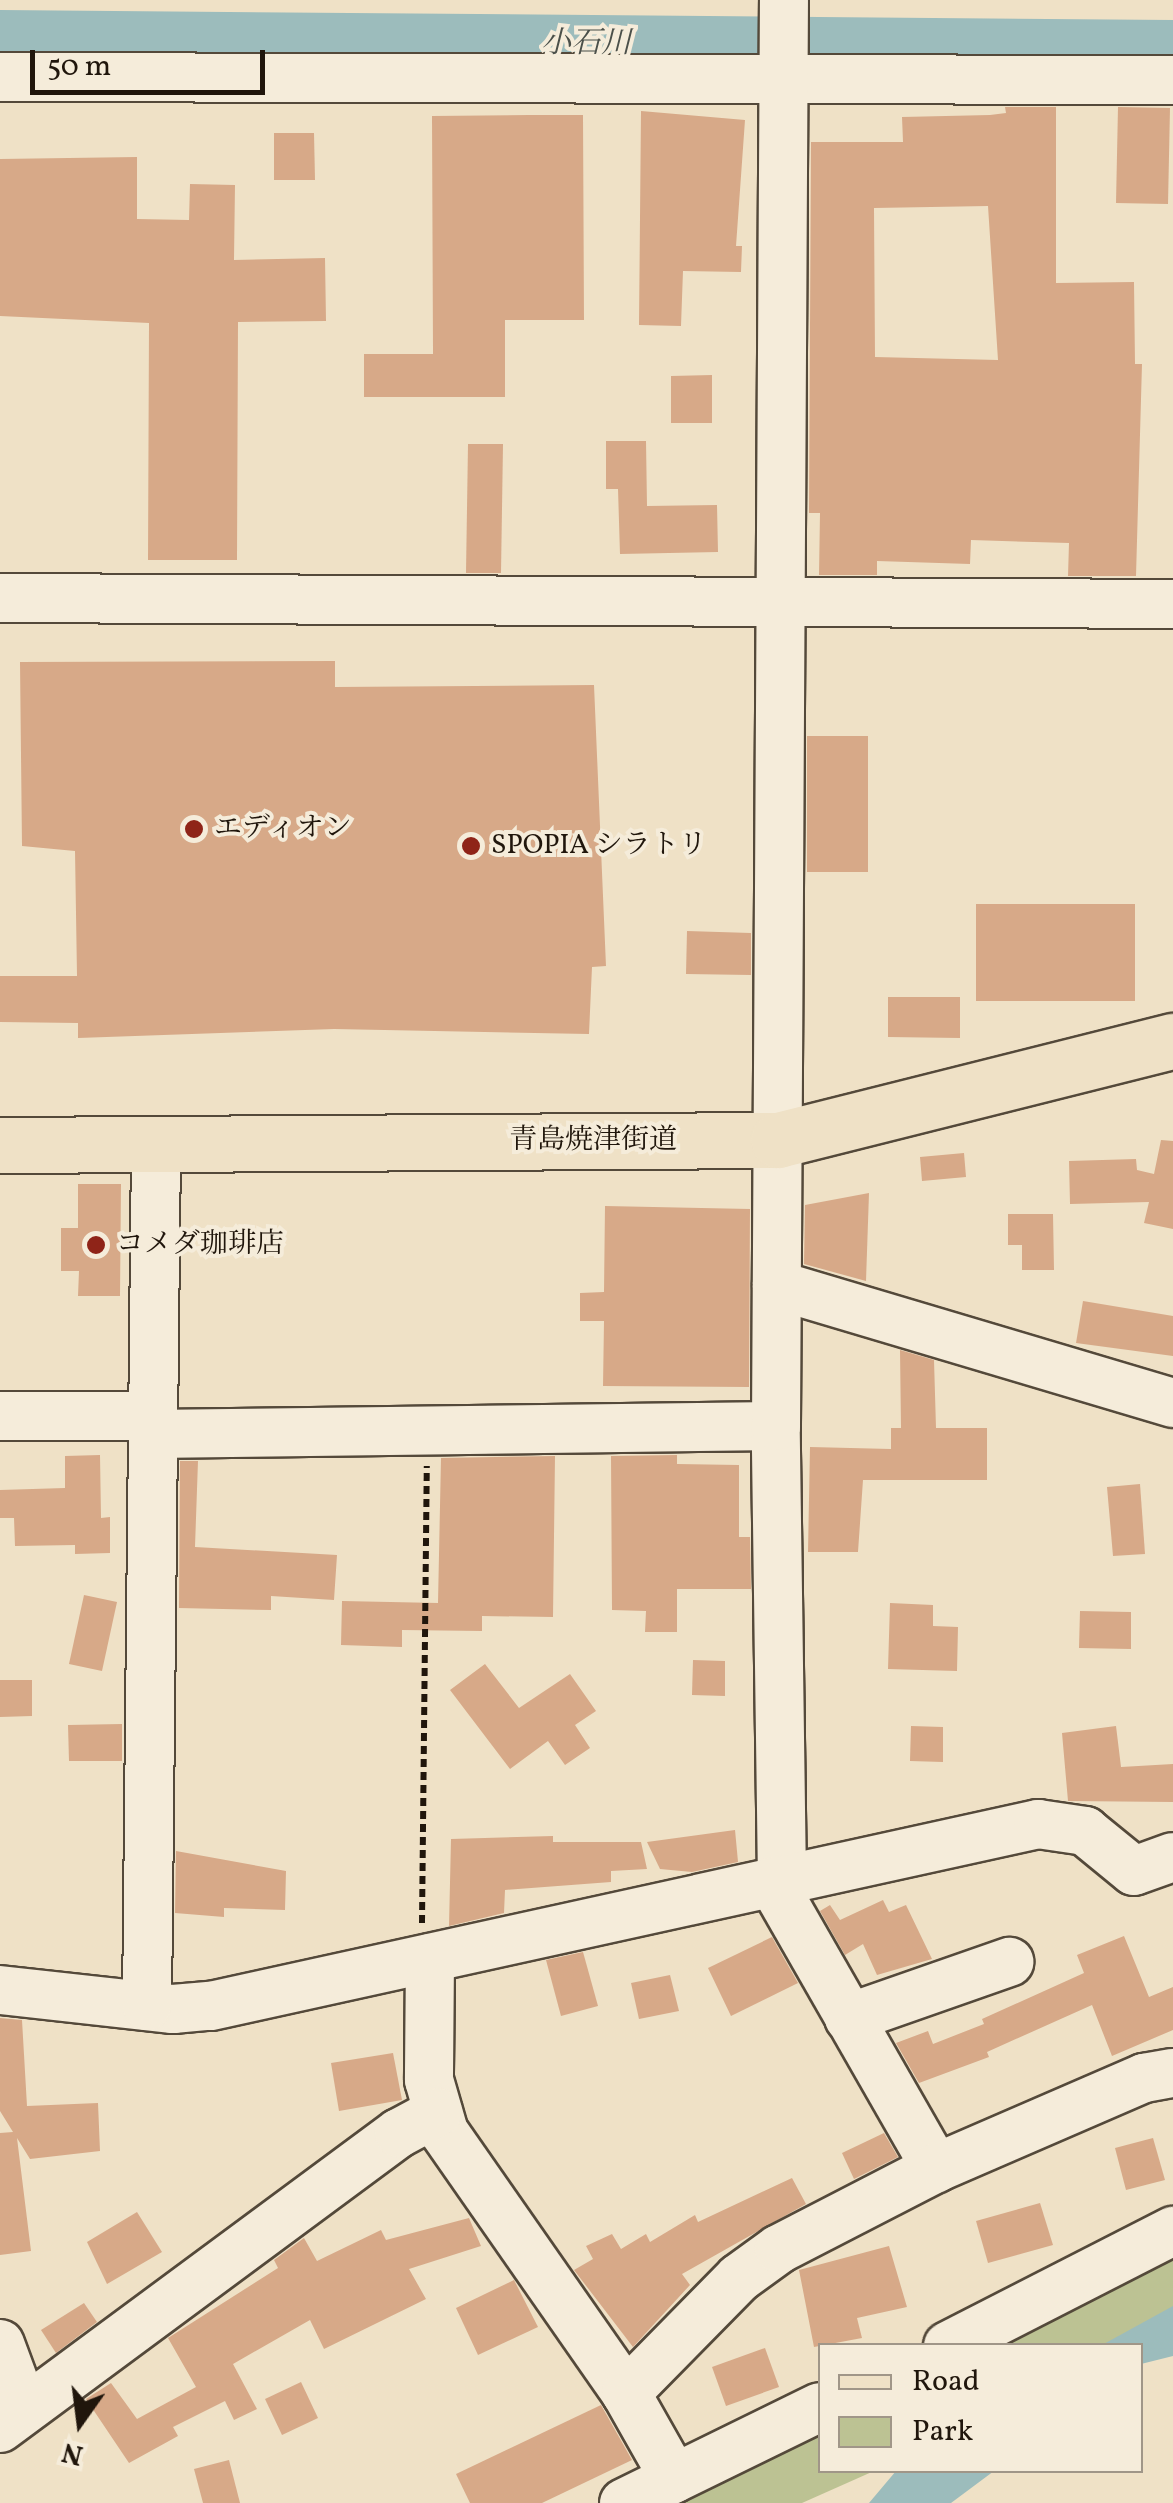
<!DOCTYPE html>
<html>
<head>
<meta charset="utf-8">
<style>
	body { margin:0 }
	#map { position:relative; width:1173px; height:2503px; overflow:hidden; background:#efe1c6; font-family:Vollkorn,"Noto Serif JP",serif }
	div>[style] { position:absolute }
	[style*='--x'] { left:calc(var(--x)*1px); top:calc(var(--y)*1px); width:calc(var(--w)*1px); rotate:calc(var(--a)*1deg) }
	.green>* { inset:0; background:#bcc293 }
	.water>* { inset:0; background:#9cbcbc }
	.river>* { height:58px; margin:-29px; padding:0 29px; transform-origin:29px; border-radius:29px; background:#9cbcbc }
	.building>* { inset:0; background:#d7a988 }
	.path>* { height:6px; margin-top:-3px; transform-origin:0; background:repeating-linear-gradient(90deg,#20160c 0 8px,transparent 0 13px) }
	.roads { filter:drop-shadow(2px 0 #54493a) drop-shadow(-2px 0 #54493a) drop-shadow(0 2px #54493a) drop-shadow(0 -2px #54493a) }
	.minor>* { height:48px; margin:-24px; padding:0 24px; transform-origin:24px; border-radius:24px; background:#f5ecda }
	.major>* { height:55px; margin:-27.5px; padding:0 27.5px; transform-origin:27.5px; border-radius:27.5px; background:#efe1c6 }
	.dots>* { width:28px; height:28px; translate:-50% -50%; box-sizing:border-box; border:5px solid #f5ecda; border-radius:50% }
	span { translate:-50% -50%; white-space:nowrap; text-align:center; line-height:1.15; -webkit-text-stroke:8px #f5ecda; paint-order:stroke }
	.poi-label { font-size:28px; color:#20160c }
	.left { translate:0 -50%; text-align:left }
	.street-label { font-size:28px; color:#20160c }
	.water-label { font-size:30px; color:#4b504a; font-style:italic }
	.legend { position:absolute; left:818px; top:2343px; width:325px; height:130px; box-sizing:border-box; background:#f5ecda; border:2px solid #a09688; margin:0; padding:12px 18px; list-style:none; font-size:30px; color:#20160c }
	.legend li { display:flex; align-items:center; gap:20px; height:50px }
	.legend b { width:50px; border:2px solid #a09688 }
	.north { position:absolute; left:30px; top:2373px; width:100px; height:100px; -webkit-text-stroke:8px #f5ecda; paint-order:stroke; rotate:194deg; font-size:28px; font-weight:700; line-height:40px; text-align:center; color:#20160c }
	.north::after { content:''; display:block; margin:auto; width:35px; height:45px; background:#20160c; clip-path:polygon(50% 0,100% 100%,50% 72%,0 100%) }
	.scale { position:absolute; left:30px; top:50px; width:235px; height:45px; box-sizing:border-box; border:5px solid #20160c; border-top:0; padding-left:12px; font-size:30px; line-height:35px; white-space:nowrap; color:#20160c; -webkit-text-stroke:8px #f5ecda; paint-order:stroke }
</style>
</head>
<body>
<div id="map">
	<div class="green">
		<i style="clip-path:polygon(1173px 2244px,1173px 2336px,1140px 2346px,953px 2346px)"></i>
		<i style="clip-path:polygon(820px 2414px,820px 2470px,874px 2471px,802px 2503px,649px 2503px)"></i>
	</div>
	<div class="water">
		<i style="clip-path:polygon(1173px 2306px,1173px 2356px,1141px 2364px,1140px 2346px,1102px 2345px)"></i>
		<i style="clip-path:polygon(896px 2471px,896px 2470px,994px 2471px,951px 2503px,869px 2503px)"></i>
	</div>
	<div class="river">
		<i style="--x:0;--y:39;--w:1173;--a:0.49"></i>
	</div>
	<div class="building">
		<i style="clip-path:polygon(evenodd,1005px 107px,1056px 107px,1056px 283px,1134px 282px,1135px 364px,1142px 364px,1136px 576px,1068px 576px,1069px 543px,971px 540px,970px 564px,877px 561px,877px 575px,819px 575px,820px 513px,809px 513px,811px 142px,903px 142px,902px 117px,990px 115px,1006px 113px,1005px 107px,988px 206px,998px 360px,875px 357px,874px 208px,988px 206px)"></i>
		<i style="clip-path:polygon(1118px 107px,1170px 108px,1168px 204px,1116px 203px)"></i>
		<i style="clip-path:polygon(641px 111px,745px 120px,736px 246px,742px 246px,741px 272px,683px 271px,681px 326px,639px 325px)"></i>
		<i style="clip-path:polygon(529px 115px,583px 115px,584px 320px,505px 320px,505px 397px,364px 397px,364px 354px,433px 354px,432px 116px)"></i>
		<i style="clip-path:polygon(274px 133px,314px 133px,315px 180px,274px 180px)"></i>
		<i style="clip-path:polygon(137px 157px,137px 219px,189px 220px,190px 184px,235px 185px,234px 260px,325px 258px,326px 321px,238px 322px,237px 560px,148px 560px,149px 323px,0 316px,0 159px)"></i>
		<i style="clip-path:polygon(712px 375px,712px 423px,671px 423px,671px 376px)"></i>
		<i style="clip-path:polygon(606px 441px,646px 441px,647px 506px,717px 505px,718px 552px,620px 554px,618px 489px,606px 489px)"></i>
		<i style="clip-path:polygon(468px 444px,503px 444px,501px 573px,466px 573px)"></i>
		<i style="clip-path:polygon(335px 661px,335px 687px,594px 685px,606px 966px,592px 967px,589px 1034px,334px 1029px,78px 1038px,78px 1023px,0 1022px,0 976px,77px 976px,75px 851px,22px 846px,20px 662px)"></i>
		<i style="clip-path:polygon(807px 736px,868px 736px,868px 872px,807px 872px)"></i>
		<i style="clip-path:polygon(976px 904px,1135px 904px,1135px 1001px,976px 1001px)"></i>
		<i style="clip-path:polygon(687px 931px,751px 933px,751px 975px,686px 974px)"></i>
		<i style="clip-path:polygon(888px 997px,960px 997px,960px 1038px,888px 1037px)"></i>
		<i style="clip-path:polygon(1161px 1140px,1173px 1141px,1173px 1229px,1144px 1223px,1149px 1202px,1070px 1204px,1069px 1161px,1136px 1159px,1137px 1170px,1154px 1174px)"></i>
		<i style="clip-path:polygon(964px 1153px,966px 1177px,922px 1181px,920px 1157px)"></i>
		<i style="clip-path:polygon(78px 1184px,121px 1184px,120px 1296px,78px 1296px,79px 1271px,61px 1271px,61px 1228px,78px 1228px)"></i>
		<i style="clip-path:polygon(869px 1193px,866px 1281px,804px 1264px,805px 1205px)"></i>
		<i style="clip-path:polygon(605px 1206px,750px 1209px,749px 1387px,603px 1386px,604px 1321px,580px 1321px,580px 1293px,604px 1292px)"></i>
		<i style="clip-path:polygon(1008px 1214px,1053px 1214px,1054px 1270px,1022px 1270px,1022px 1245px,1008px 1245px)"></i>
		<i style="clip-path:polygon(1083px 1301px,1173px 1316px,1173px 1356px,1076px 1343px)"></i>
		<i style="clip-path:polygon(900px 1350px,934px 1360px,936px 1428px,987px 1428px,987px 1480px,863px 1480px,858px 1552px,808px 1552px,810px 1447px,891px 1449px,891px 1428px,901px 1428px)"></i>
		<i style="clip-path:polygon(100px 1455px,101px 1518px,110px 1517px,110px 1553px,75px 1554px,75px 1545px,15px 1546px,14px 1518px,0 1518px,0 1490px,65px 1488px,65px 1456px)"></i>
		<i style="clip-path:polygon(677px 1455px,677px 1464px,739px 1465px,739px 1537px,750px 1537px,751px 1589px,677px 1589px,677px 1632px,645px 1632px,646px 1611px,612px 1610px,611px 1456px)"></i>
		<i style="clip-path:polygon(555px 1456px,553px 1617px,482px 1616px,482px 1631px,402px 1630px,402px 1647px,341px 1645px,342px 1601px,438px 1603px,441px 1458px)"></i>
		<i style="clip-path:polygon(180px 1461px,198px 1461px,195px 1547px,337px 1555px,334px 1600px,271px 1596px,271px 1610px,179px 1608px)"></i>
		<i style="clip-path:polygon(1140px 1484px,1145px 1554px,1113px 1556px,1107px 1487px)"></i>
		<i style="clip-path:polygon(84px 1595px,117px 1602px,102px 1671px,69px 1664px)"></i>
		<i style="clip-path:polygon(890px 1603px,933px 1605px,933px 1626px,958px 1627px,957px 1671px,888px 1669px)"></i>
		<i style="clip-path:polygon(1080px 1611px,1131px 1612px,1131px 1649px,1079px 1648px)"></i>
		<i style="clip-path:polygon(693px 1660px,725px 1661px,725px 1696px,692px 1695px)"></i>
		<i style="clip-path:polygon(485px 1664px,519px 1708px,570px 1674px,596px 1711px,575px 1725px,590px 1748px,565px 1765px,548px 1741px,510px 1769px,450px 1690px)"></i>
		<i style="clip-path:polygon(0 1680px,32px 1680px,32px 1716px,0 1717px)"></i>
		<i style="clip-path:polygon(122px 1724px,122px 1761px,69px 1761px,68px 1725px)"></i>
		<i style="clip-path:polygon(911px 1726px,943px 1727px,943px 1762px,910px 1761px)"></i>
		<i style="clip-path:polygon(1116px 1726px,1121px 1767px,1173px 1764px,1173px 1802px,1068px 1801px,1062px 1733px)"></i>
		<i style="clip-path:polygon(735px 1830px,738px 1862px,692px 1872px,660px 1869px,647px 1842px)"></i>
		<i style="clip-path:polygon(553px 1836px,553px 1842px,641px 1842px,647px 1869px,611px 1871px,611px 1882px,505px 1890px,504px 1913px,449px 1926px,451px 1839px)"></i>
		<i style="clip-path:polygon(176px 1851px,286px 1871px,285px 1910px,224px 1908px,224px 1917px,175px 1913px)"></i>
		<i style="clip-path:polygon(883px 1900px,889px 1912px,906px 1905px,932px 1959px,877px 1975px,863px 1944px,845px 1955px,820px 1911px,830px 1905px,840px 1920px)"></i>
		<i style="clip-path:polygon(1124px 1936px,1149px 1997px,1173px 1987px,1173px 2030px,1112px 2056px,1092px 2005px,987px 2052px,989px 2057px,919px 2083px,896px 2043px,928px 2031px,933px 2044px,984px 2024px,982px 2019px,1084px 1973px,1077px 1955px)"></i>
		<i style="clip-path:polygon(772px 1937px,798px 1983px,731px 2016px,708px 1968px)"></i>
		<i style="clip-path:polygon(583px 1952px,598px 2006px,561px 2016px,546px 1960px)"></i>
		<i style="clip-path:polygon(670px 1975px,679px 2011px,639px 2019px,631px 1983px)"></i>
		<i style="clip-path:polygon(0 2018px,22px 2020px,27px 2106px,98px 2103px,100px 2151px,30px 2159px,17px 2138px,31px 2251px,0 2255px,0 2133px,13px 2132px,0 2111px)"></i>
		<i style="clip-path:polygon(393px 2053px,402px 2100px,339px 2111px,331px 2063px)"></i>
		<i style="clip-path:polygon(884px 2133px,898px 2157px,854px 2179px,842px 2153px)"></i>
		<i style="clip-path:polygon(1153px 2138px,1165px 2180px,1126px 2190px,1115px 2148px)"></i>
		<i style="clip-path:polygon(792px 2178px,806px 2204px,682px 2274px,690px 2285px,633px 2347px,574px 2270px,593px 2259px,586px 2246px,612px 2234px,621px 2249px,646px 2234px,650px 2242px,695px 2215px,698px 2222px)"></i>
		<i style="clip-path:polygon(1040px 2203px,1053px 2245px,988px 2263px,976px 2221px)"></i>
		<i style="clip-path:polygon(137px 2212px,162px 2252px,107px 2284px,87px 2242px)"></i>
		<i style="clip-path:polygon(469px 2218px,481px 2246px,409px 2269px,426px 2299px,324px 2349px,310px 2320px,233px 2364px,257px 2409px,234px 2420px,225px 2401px,173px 2427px,178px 2436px,129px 2463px,86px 2399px,111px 2383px,137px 2419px,196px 2387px,168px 2338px,278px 2268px,274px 2260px,304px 2238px,317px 2261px,381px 2230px,386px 2240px)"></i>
		<i style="clip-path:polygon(889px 2246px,907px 2307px,857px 2318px,862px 2338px,814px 2347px,799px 2270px)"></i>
		<i style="clip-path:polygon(514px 2280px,538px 2327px,478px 2355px,456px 2308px)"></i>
		<i style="clip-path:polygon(84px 2303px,97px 2322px,56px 2353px,41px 2330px)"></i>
		<i style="clip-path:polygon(765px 2348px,779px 2387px,726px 2406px,712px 2367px)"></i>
		<i style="clip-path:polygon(301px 2382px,318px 2418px,282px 2435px,265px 2399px)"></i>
		<i style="clip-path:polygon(601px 2405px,632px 2460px,542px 2503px,470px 2503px,456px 2474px)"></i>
		<i style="clip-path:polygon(229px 2460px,240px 2503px,203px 2503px,194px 2469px)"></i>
	</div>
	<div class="path">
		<i style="--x:422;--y:1923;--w:457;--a:-89.4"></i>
	</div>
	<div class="roads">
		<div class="minor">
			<i style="--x:0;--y:77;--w:1173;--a:0.15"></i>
			<i style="--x:0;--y:598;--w:1173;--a:0.29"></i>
			<i style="--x:777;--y:1285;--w:413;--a:16.6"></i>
			<i style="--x:0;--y:1416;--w:152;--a:0"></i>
			<i style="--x:152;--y:1434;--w:624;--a:-0.73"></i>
			<i style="--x:782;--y:1880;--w:454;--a:-90.8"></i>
			<i style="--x:776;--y:1426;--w:1426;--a:-89.68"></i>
			<i style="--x:772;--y:1882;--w:330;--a:60.2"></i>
			<i style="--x:430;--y:1958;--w:122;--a:90.5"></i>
			<i style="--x:429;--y:2080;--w:54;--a:73.9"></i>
			<i style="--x:444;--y:2132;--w:318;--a:55.1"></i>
			<i style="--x:626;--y:2393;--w:98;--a:60.5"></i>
			<i style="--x:0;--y:1990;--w:174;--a:6.3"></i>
			<i style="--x:173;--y:2009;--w:38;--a:-5"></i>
			<i style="--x:211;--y:2006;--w:847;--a:-12.41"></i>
			<i style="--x:1038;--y:1824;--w:48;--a:8.5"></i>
			<i style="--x:1085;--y:1831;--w:63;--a:39.2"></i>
			<i style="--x:1134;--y:1871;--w:41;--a:-19.7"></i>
			<i style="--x:147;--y:2006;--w:862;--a:-89.4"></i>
			<i style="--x:849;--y:2018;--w:170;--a:-19.3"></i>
			<i style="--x:0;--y:2344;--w:69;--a:69.7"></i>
			<i style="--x:948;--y:2346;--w:253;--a:-27.1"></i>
			<i style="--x:626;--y:2393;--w:161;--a:-45.5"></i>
			<i style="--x:739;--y:2278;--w:49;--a:-35.9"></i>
			<i style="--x:779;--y:2249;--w:177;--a:-27.3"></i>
			<i style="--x:936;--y:2168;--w:227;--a:-23.4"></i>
			<i style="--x:1144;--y:2078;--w:29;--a:-10"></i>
			<i style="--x:0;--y:2428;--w:496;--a:-36.5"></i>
			<i style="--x:399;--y:2133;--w:44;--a:-28.3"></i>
			<i style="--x:624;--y:2503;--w:218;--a:-26.1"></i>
		</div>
		<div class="major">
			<i style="--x:0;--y:1145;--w:778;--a:-0.37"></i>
			<i style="--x:778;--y:1140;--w:407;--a:-14.1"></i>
		</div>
	</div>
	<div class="dots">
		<i style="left:194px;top:829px;background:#8f2418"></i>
		<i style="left:471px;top:846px;background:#8f2418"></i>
		<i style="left:96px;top:1245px;background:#8f2418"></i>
	</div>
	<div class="poi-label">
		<span class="left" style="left:214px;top:829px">エディオン</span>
		<span class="left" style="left:491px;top:846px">SPOPIA シラトリ</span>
		<span class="left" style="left:116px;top:1245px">コメダ珈琲店</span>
	</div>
	<div class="street-label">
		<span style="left:593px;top:1141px">青島焼津街道</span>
	</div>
	<div class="water-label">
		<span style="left:586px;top:44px">小石川</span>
	</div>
	<ul class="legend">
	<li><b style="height:12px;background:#efe1c6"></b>Road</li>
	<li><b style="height:28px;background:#bcc293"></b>Park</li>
	</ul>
	<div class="north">N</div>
	<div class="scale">50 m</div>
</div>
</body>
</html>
